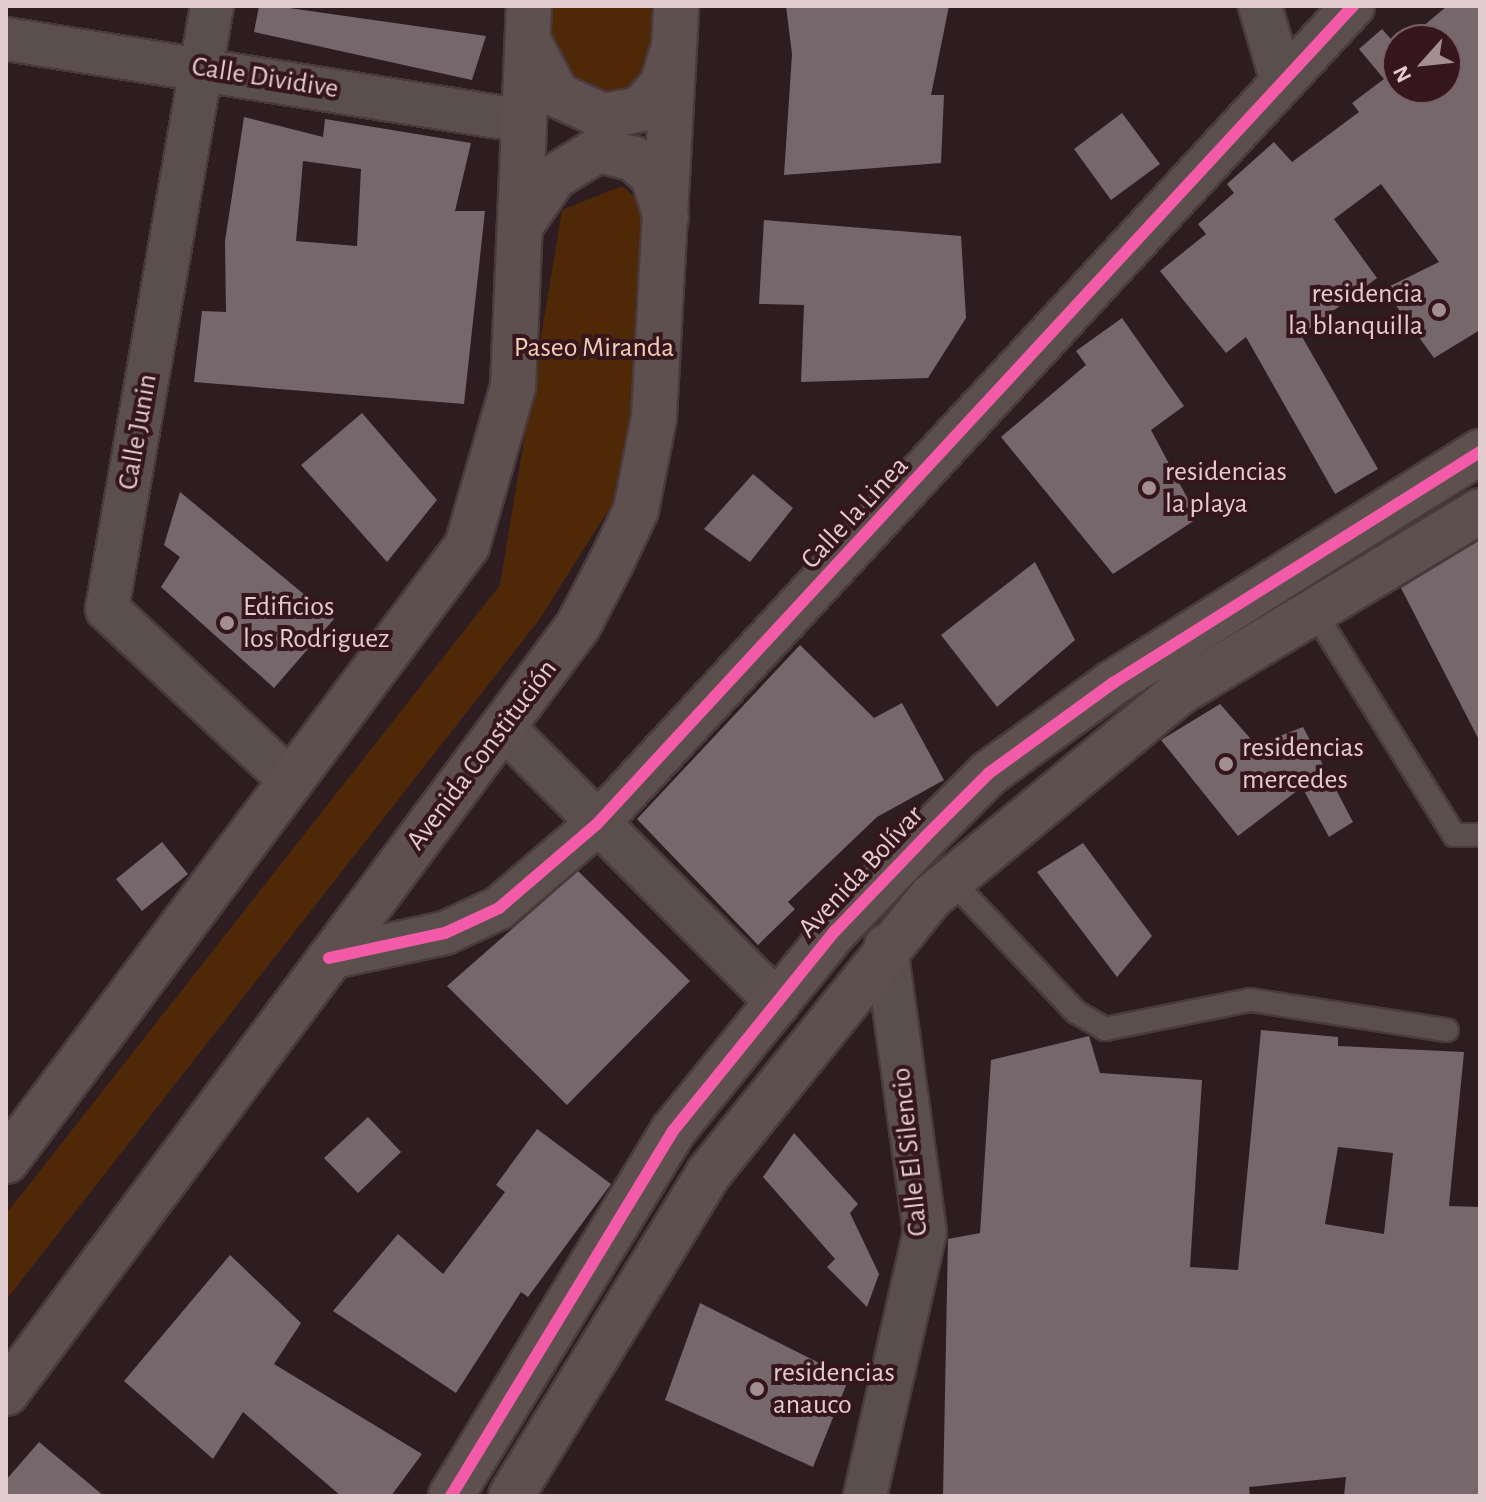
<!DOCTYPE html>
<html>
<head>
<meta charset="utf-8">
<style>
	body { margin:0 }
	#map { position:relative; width:1486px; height:1502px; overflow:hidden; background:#2e1d20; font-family:"Alegreya Sans",sans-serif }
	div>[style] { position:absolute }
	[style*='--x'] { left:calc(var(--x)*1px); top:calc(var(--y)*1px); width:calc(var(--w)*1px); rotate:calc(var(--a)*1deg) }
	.green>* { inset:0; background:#4f2808 }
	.building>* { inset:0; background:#76676c }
	.roads { filter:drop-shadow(2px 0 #493b3d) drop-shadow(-2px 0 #493b3d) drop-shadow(0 2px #493b3d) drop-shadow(0 -2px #493b3d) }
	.lane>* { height:22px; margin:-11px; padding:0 11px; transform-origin:11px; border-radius:11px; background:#5a4f4c }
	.street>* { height:42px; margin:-21px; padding:0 21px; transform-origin:21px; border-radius:21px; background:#5a4f4c }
	.secondary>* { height:44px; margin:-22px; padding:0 22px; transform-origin:22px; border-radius:22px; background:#5e504e }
	.cycleway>* { height:12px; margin:-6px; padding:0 6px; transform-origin:6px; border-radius:6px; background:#f35aa7 }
	.dots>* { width:22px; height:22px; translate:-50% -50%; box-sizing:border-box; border:4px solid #35161c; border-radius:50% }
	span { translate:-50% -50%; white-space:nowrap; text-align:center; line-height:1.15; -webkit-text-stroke:8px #35161c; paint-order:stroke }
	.street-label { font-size:28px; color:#e2cccf }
	.poi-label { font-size:28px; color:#e2cccf }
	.right { translate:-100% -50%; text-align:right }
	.left { translate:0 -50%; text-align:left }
	.park-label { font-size:28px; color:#f3cfb6 }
	.frame { position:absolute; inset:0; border:8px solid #e2cccf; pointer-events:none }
	.north { position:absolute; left:1382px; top:24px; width:80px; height:80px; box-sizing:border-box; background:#35161c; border:2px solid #7a5f64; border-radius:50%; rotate:243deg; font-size:22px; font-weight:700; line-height:32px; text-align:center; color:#e2cccf }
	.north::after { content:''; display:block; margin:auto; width:28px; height:36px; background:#a38f92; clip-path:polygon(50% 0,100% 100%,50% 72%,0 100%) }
</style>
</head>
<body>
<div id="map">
	<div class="green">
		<i style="clip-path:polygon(543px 6px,655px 6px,655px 50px,635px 91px,606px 99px,578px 88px,547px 54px)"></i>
		<i style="clip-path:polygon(622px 186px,654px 213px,650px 348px,616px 498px,539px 620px,6px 1300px,6px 1214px,500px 585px,562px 210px)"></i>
	</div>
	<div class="building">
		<i style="clip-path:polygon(259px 6px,275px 6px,486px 36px,472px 80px,254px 32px)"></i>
		<i style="clip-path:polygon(786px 6px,949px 6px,931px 95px,944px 95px,941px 163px,784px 175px,792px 54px)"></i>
		<i style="clip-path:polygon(1447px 6px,1480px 6px,1480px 330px,1434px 358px,1384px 289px,1439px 262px,1381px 184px,1334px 219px,1377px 278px,1301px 335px,1378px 469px,1335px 494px,1246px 337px,1226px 353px,1160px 271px,1206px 234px,1198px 224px,1234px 193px,1227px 184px,1274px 142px,1292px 162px,1359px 112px,1352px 103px,1384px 79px,1359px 49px,1382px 29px,1398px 47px,1398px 88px,1446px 88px,1446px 40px,1407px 40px)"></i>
		<i style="clip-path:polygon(1122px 113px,1160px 164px,1111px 200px,1074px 149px)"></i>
		<i style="clip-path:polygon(evenodd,244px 117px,323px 137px,325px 119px,471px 143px,455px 211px,485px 211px,464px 404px,194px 382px,202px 311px,226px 312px,225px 241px,244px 117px,303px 161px,361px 169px,357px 246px,296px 241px,303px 161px)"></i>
		<i style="clip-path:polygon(764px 220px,961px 236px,966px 318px,928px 378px,801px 382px,804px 305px,759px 304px)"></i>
		<i style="clip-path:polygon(1122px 318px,1184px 406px,1151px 430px,1198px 518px,1113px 574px,1001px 437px,1086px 365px,1076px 351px)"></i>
		<i style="clip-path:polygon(362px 413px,437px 500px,387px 562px,301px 465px)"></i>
		<i style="clip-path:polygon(753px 474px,793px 508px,750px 562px,704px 529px)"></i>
		<i style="clip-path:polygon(180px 492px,334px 619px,274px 688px,161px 587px,180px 557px,164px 545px)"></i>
		<i style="clip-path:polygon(1480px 540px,1480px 742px,1401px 588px)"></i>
		<i style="clip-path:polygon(1035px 562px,1075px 640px,997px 707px,941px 635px)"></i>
		<i style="clip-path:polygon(800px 645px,874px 718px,902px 703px,944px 780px,877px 817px,788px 902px,795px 909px,758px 945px,637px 819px)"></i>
		<i style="clip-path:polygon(1220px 704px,1256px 745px,1303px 727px,1353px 822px,1329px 837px,1302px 787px,1238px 836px,1161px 740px)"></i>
		<i style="clip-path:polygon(162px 842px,188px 874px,142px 911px,116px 879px)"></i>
		<i style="clip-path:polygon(1083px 843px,1152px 936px,1117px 977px,1037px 872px)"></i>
		<i style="clip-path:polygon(578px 871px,690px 981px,567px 1105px,447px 986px)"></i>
		<i style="clip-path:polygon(evenodd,1261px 1030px,1338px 1037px,1338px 1046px,1464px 1052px,1449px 1206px,1480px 1207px,1480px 1496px,1344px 1496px,1346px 1477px,1249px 1487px,1250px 1496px,943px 1496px,948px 1239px,980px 1233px,991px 1060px,1089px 1036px,1100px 1073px,1202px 1080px,1190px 1267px,1238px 1270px,1261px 1030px,1338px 1147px,1393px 1153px,1384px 1234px,1325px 1224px,1338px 1147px)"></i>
		<i style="clip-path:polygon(368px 1117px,401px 1152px,358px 1193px,324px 1158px)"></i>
		<i style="clip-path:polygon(537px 1129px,611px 1184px,528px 1297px,521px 1292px,456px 1393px,333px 1311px,398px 1234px,443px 1274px,505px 1192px,496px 1185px)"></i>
		<i style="clip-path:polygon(794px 1133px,858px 1204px,850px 1213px,879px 1274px,867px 1307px,827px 1267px,835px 1259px,763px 1177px)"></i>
		<i style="clip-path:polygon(230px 1255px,301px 1323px,274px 1364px,422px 1454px,391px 1496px,341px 1496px,243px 1412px,213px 1459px,124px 1381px)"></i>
		<i style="clip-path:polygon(700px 1303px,849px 1378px,813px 1467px,665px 1400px)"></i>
		<i style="clip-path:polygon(39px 1442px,104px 1496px,6px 1496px,6px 1480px)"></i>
	</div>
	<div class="roads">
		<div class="lane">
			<i style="--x:1315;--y:613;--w:262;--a:57.9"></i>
			<i style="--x:1454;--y:835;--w:26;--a:0"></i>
			<i style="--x:951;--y:880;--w:182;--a:46.6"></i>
			<i style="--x:1076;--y:1012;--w:34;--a:30"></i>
			<i style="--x:1105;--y:1029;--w:148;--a:-11.3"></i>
			<i style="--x:1250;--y:1000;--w:199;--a:8.7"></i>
		</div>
		<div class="street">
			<i style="--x:212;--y:6;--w:612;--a:99.88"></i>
			<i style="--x:107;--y:609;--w:252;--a:43.1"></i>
			<i style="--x:1260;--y:6;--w:78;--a:73.7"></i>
			<i style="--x:6;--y:39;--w:524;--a:9"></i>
			<i style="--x:503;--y:727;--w:390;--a:45.1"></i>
			<i style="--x:329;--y:958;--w:119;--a:-12.2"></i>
			<i style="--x:445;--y:933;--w:60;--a:-24.8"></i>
			<i style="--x:499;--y:908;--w:129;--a:-40.6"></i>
			<i style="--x:597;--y:824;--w:1114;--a:-47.26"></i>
			<i style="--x:865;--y:1496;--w:271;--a:-77.2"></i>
			<i style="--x:925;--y:1232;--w:289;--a:-97.8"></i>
		</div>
		<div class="secondary">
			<i style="--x:529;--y:42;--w:60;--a:62.2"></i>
			<i style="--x:557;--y:95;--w:51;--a:24.5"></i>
			<i style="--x:603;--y:116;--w:39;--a:-10"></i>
			<i style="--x:641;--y:109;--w:32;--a:-49"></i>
			<i style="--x:662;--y:85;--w:31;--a:-73"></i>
			<i style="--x:523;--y:222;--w:55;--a:-55.4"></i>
			<i style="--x:554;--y:177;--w:52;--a:-31.5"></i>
			<i style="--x:598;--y:150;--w:37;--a:14"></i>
			<i style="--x:634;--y:159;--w:25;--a:42"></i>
			<i style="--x:653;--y:176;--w:43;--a:72.4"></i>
			<i style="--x:6;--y:1161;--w:769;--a:-53.15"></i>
			<i style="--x:467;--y:546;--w:166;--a:-73.9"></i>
			<i style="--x:513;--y:387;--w:381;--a:-87.6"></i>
			<i style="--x:6;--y:1393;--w:957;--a:-53.29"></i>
			<i style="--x:578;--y:626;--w:73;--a:-62.4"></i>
			<i style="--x:612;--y:561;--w:56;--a:-64.8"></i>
			<i style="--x:636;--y:510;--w:95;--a:-79"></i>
			<i style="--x:654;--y:417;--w:412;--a:-86.9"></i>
			<i style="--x:451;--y:1496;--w:426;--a:-58.7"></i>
			<i style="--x:672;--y:1132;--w:259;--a:-51"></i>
			<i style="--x:835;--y:931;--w:130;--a:-46.2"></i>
			<i style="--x:925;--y:837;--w:91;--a:-45"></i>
			<i style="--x:989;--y:773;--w:153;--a:-36"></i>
			<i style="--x:1113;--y:683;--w:434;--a:-32.2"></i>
			<i style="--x:511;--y:1496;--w:379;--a:-58.5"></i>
			<i style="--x:709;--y:1173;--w:354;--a:-51.2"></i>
			<i style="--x:931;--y:897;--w:323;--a:-39.5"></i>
			<i style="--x:1180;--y:692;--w:350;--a:-31.1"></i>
		</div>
	</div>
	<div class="cycleway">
		<i style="--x:329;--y:958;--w:119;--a:-12.2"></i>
		<i style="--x:445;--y:933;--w:60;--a:-24.8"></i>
		<i style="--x:499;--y:908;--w:129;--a:-40.6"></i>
		<i style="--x:597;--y:824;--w:1114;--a:-47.26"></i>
		<i style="--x:451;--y:1496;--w:426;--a:-58.7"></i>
		<i style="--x:672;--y:1132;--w:259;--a:-51"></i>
		<i style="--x:835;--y:931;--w:130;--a:-46.2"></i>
		<i style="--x:925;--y:837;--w:91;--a:-45"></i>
		<i style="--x:989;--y:773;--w:153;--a:-36"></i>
		<i style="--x:1113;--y:683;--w:434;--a:-32.2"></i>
	</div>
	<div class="dots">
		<i style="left:1439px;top:310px;background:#a38f92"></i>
		<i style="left:1149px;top:488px;background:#a38f92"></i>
		<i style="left:227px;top:623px;background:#a38f92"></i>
		<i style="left:1226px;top:764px;background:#a38f92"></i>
		<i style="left:757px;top:1389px;background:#a38f92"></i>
	</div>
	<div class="street-label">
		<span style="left:265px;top:78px;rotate:9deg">Calle Dividive</span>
		<span style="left:138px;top:432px;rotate:-80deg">Calle Junin</span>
		<span style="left:855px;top:513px;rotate:-47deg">Calle la Linea</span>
		<span style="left:482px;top:755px;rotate:-53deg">Avenida Constitución</span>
		<span style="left:861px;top:872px;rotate:-47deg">Avenida Bolívar</span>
		<span style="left:910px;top:1152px;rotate:-96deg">Calle El Silencio</span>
	</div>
	<div class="poi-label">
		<span class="right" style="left:1423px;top:310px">residencia<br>la blanquilla</span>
		<span class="left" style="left:1165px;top:488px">residencias<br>la playa</span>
		<span class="left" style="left:243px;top:623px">Edificios<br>los Rodriguez</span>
		<span class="left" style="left:1242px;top:764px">residencias<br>mercedes</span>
		<span class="left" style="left:773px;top:1389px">residencias<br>anauco</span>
	</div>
	<div class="park-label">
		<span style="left:594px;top:348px">Paseo Miranda</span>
	</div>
	<div class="frame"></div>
	<div class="north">N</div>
</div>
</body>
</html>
